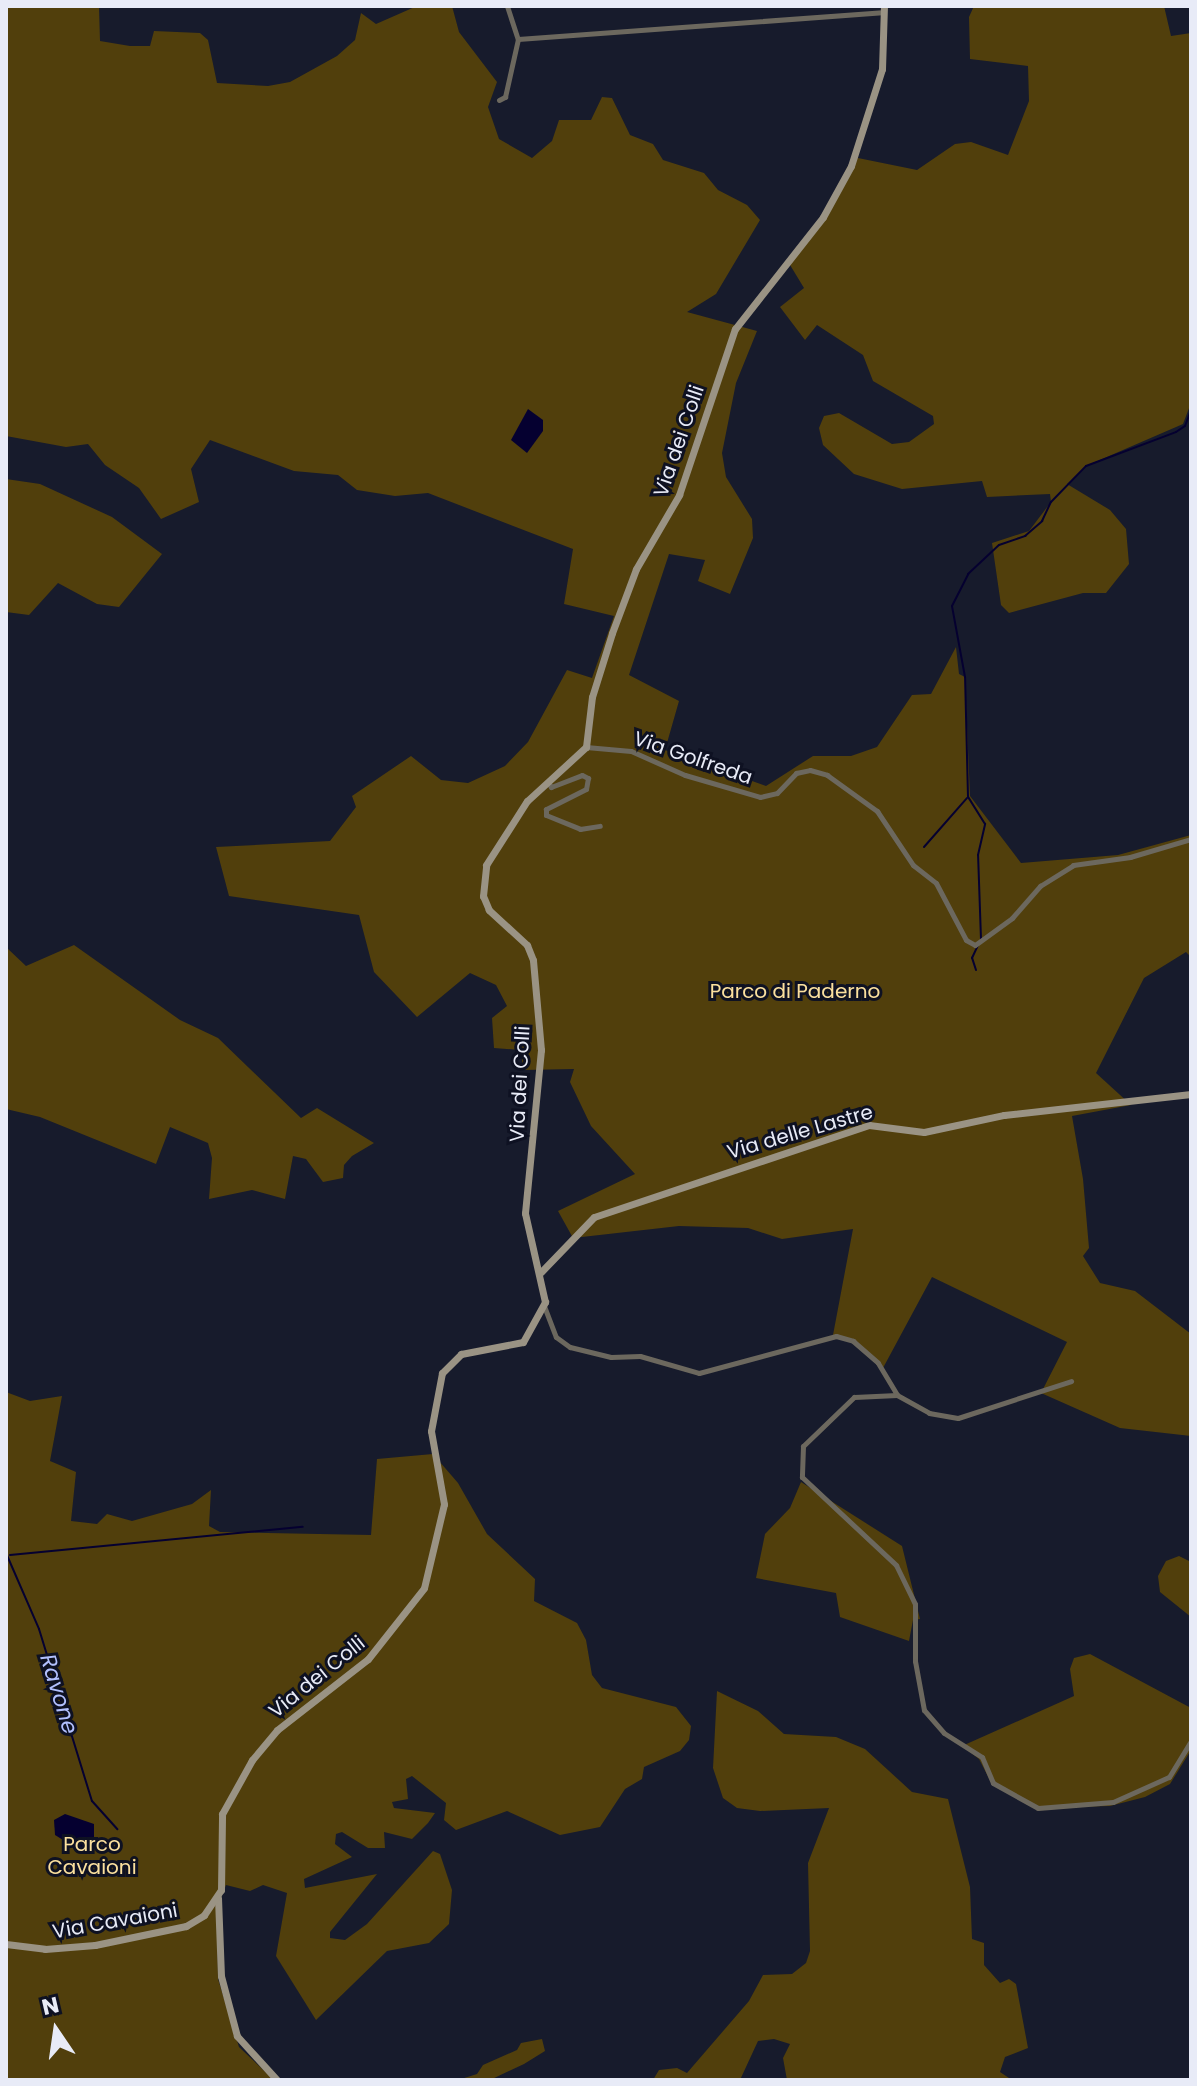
<!DOCTYPE html>
<html>
<head>
<meta charset="utf-8">
<style>
	body { margin:0 }
	#map { position:relative; width:1197px; height:2086px; overflow:hidden; background:#171b2c; font-family:Poppins,sans-serif }
	div>[style] { position:absolute }
	[style*='--x'] { left:calc(var(--x)*1px); top:calc(var(--y)*1px); width:calc(var(--w)*1px); rotate:calc(var(--a)*1deg) }
	.green>* { inset:0; background:#513f0c }
	.water>* { inset:0; background:#050030 }
	.stream>* { height:2px; margin:-1px; padding:0 1px; transform-origin:1px; border-radius:1px; background:#050030 }
	.street>* { height:5px; margin:-2.5px; padding:0 2.5px; transform-origin:2.5px; border-radius:2.5px; background:#6c685e }
	.secondary>* { height:7px; margin:-3.5px; padding:0 3.5px; transform-origin:3.5px; border-radius:3.5px; background:#9a9384 }
	span { translate:-50% -50%; white-space:nowrap; text-align:center; line-height:1.15; -webkit-text-stroke:6px #0e1122; paint-order:stroke }
	.street-label { font-size:20px; color:#e8ebf7 }
	.park-label { font-size:20px; color:#fbe09e }
	.water-label { font-size:22px; color:#b2c0fd; font-style:italic }
	.frame { position:absolute; inset:0; border:8px solid #e8ebf7; pointer-events:none }
	.north { position:absolute; left:16px; top:1990px; width:80px; height:80px; -webkit-text-stroke:6px #0e1122; paint-order:stroke; rotate:347deg; font-size:22px; font-weight:700; line-height:32px; text-align:center; color:#e8ebf7 }
	.north::after { content:''; display:block; margin:auto; width:28px; height:36px; background:#e8ebf7; clip-path:polygon(50% 0,100% 100%,50% 72%,0 100%) }
</style>
</head>
<body>
<div id="map">
	<div class="green">
		<i style="clip-path:polygon(6px 6px,99px 6px,100px 41px,130px 46px,150px 46px,154px 31px,200px 33px,208px 40px,217px 83px,268px 86px,290px 82px,337px 56px,355px 40px,361px 13px,376px 24px,417px 6px,452px 6px,459px 32px,497px 82px,488px 107px,499px 139px,532px 158px,552px 141px,559px 120px,591px 120px,602px 97px,612px 98px,630px 135px,653px 144px,663px 160px,704px 173px,718px 190px,747px 205px,760px 220px,716px 294px,687px 312px,757px 331px,736px 383px,722px 453px,726px 477px,752px 519px,753px 538px,730px 594px,698px 581px,705px 560px,669px 554px,629px 675px,679px 701px,665px 750px,766px 786px,813px 756px,851px 756px,877px 747px,912px 695px,931px 694px,956px 647px,959px 674px,965px 677px,970px 796px,1021px 863px,1118px 855px,1191px 835px,1191px 957px,1186px 952px,1144px 978px,1096px 1073px,1131px 1105px,1072px 1116px,1083px 1179px,1089px 1248px,1083px 1256px,1100px 1283px,1135px 1291px,1191px 1334px,1191px 1436px,1120px 1428px,1041px 1393px,1067px 1342px,932px 1277px,883px 1368px,853px 1342px,833px 1335px,853px 1229px,782px 1239px,748px 1228px,679px 1226px,573px 1238px,558px 1211px,635px 1174px,591px 1126px,570px 1082px,574px 1069px,523px 1070px,521px 1050px,494px 1048px,492px 1018px,507px 1006px,496px 985px,470px 973px,417px 1017px,374px 972px,359px 915px,229px 896px,216px 847px,330px 841px,356px 807px,352px 796px,411px 756px,441px 780px,468px 783px,505px 766px,528px 742px,567px 670px,592px 678px,614px 616px,564px 604px,573px 549px,428px 493px,395px 496px,357px 490px,338px 475px,294px 471px,210px 440px,191px 469px,199px 502px,161px 519px,139px 488px,105px 465px,88px 444px,66px 447px,6px 436px)"></i>
		<i style="clip-path:polygon(974px 6px,1164px 6px,1171px 36px,1191px 33px,1191px 403px,1183px 424px,1086px 466px,1067px 484px,1110px 510px,1126px 529px,1129px 564px,1106px 593px,1083px 593px,1009px 613px,1001px 605px,992px 543px,1029px 531px,1051px 502px,1050px 494px,987px 497px,982px 481px,902px 489px,854px 474px,823px 445px,819px 428px,824px 416px,839px 413px,892px 444px,909px 442px,934px 424px,933px 416px,873px 381px,863px 355px,817px 325px,805px 340px,780px 307px,804px 288px,787px 260px,819px 220px,853px 157px,917px 170px,955px 144px,971px 142px,1008px 155px,1029px 101px,1028px 66px,970px 59px,969px 17px)"></i>
		<i style="clip-path:polygon(6px 479px,40px 484px,112px 517px,162px 554px,119px 607px,97px 604px,58px 583px,29px 615px,6px 612px)"></i>
		<i style="clip-path:polygon(74px 945px,180px 1020px,218px 1038px,301px 1118px,317px 1108px,374px 1143px,352px 1156px,344px 1165px,343px 1178px,323px 1182px,306px 1159px,293px 1156px,285px 1199px,252px 1190px,209px 1199px,212px 1158px,208px 1143px,170px 1127px,156px 1164px,40px 1117px,6px 1109px,6px 947px,26px 966px)"></i>
		<i style="clip-path:polygon(6px 1392px,30px 1401px,62px 1396px,50px 1461px,76px 1472px,71px 1521px,97px 1524px,107px 1514px,132px 1521px,192px 1504px,211px 1490px,209px 1526px,220px 1532px,371px 1535px,377px 1459px,433px 1454px,458px 1483px,487px 1534px,535px 1579px,534px 1601px,577px 1623px,586px 1640px,592px 1675px,602px 1688px,676px 1707px,691px 1726px,689px 1740px,680px 1751px,644px 1767px,642px 1779px,625px 1789px,600px 1827px,560px 1835px,507px 1811px,456px 1830px,444px 1820px,446px 1803px,412px 1776px,406px 1779px,408px 1799px,392px 1802px,394px 1808px,435px 1813px,428px 1823px,412px 1839px,384px 1832px,385px 1848px,368px 1848px,342px 1832px,336px 1834px,335px 1844px,352px 1857px,304px 1879px,305px 1888px,377px 1874px,330px 1932px,330px 1938px,345px 1940px,367px 1924px,433px 1851px,440px 1854px,452px 1890px,449px 1924px,429px 1943px,387px 1951px,316px 2020px,276px 1956px,287px 1893px,263px 1885px,250px 1891px,226px 1885px,217px 1907px,218px 1979px,239px 2047px,274px 2080px,6px 2080px)"></i>
		<i style="clip-path:polygon(801px 1482px,902px 1546px,920px 1619px,913px 1620px,909px 1641px,840px 1617px,836px 1593px,756px 1578px,765px 1534px,790px 1508px)"></i>
		<i style="clip-path:polygon(1179px 1556px,1191px 1562px,1191px 1617px,1160px 1592px,1158px 1576px,1166px 1561px)"></i>
		<i style="clip-path:polygon(1090px 1654px,1191px 1708px,1191px 1750px,1170px 1784px,1145px 1797px,1110px 1806px,1033px 1808px,992px 1784px,979px 1759px,962px 1746px,1074px 1696px,1070px 1669px,1074px 1658px)"></i>
		<i style="clip-path:polygon(717px 1691px,758px 1711px,784px 1734px,836px 1737px,865px 1749px,912px 1792px,948px 1799px,970px 1887px,972px 1939px,984px 1943px,984px 1965px,1000px 1983px,1009px 1979px,1016px 1984px,1028px 2048px,1005px 2057px,1000px 2072px,1012px 2080px,787px 2080px,783px 2058px,790px 2044px,774px 2039px,758px 2041px,740px 2080px,653px 2080px,659px 2070px,677px 2068px,687px 2073px,749px 2001px,763px 1975px,792px 1974px,806px 1963px,810px 1951px,808px 1863px,829px 1808px,760px 1811px,737px 1808px,723px 1798px,713px 1768px)"></i>
		<i style="clip-path:polygon(542px 2039px,545px 2051px,524px 2064px,490px 2080px,458px 2080px,477px 2074px,483px 2065px,517px 2050px,521px 2043px)"></i>
	</div>
	<div class="water">
		<i style="clip-path:polygon(528px 409px,543px 420px,543px 431px,527px 453px,511px 440px)"></i>
		<i style="clip-path:polygon(65px 1814px,94px 1824px,94px 1845px,86px 1854px,55px 1835px,54px 1820px)"></i>
	</div>
	<div class="stream">
		<i style="--x:924;--y:847;--w:65;--a:-48.7"></i>
		<i style="--x:981;--y:939;--w:84;--a:-92"></i>
		<i style="--x:978;--y:855;--w:32;--a:-77"></i>
		<i style="--x:985;--y:824;--w:32;--a:-122"></i>
		<i style="--x:968;--y:797;--w:120;--a:-91.4"></i>
		<i style="--x:965;--y:677;--w:72;--a:-100.4"></i>
		<i style="--x:952;--y:606;--w:36;--a:-63"></i>
		<i style="--x:968;--y:574;--w:42;--a:-43.1"></i>
		<i style="--x:999;--y:545;--w:28;--a:-19"></i>
		<i style="--x:1025;--y:536;--w:23;--a:-41"></i>
		<i style="--x:1042;--y:521;--w:21;--a:-65"></i>
		<i style="--x:1051;--y:502;--w:50;--a:-45.8"></i>
		<i style="--x:1086;--y:466;--w:96;--a:-20.7"></i>
		<i style="--x:1176;--y:432;--w:11;--a:-34"></i>
		<i style="--x:1185;--y:426;--w:17;--a:-69"></i>
		<i style="--x:976;--y:970;--w:13;--a:-108"></i>
		<i style="--x:972;--y:958;--w:14;--a:-65"></i>
		<i style="--x:6;--y:1553;--w:83;--a:66.5"></i>
		<i style="--x:39;--y:1629;--w:180;--a:72.9"></i>
		<i style="--x:92;--y:1801;--w:38;--a:48"></i>
		<i style="--x:10;--y:1555;--w:294;--a:-5.5"></i>
	</div>
	<div class="street">
		<i style="--x:507;--y:6;--w:35;--a:72"></i>
		<i style="--x:518;--y:39;--w:365;--a:-4.2"></i>
		<i style="--x:499;--y:100;--w:7;--a:-27"></i>
		<i style="--x:505;--y:97;--w:59;--a:-77.4"></i>
		<i style="--x:586;--y:747;--w:45;--a:5.1"></i>
		<i style="--x:631;--y:751;--w:59;--a:24"></i>
		<i style="--x:685;--y:775;--w:78;--a:16.3"></i>
		<i style="--x:760;--y:797;--w:17;--a:-13"></i>
		<i style="--x:777;--y:793;--w:28;--a:-46"></i>
		<i style="--x:796;--y:773;--w:14;--a:-12"></i>
		<i style="--x:810;--y:770;--w:18;--a:16"></i>
		<i style="--x:827;--y:775;--w:62;--a:35.8"></i>
		<i style="--x:877;--y:811;--w:65;--a:56.3"></i>
		<i style="--x:913;--y:865;--w:29;--a:38"></i>
		<i style="--x:936;--y:883;--w:64;--a:62.2"></i>
		<i style="--x:966;--y:940;--w:10;--a:29"></i>
		<i style="--x:975;--y:945;--w:46;--a:-36.1"></i>
		<i style="--x:1012;--y:918;--w:43;--a:-48.8"></i>
		<i style="--x:1040;--y:886;--w:39;--a:-32"></i>
		<i style="--x:1073;--y:865;--w:58;--a:-8"></i>
		<i style="--x:1130;--y:857;--w:64;--a:-16.4"></i>
		<i style="--x:548;--y:782;--w:6;--a:59"></i>
		<i style="--x:551;--y:787;--w:33;--a:-21"></i>
		<i style="--x:582;--y:775;--w:7;--a:27"></i>
		<i style="--x:588;--y:778;--w:11;--a:100"></i>
		<i style="--x:586;--y:789;--w:45;--a:153.4"></i>
		<i style="--x:546;--y:809;--w:6;--a:90"></i>
		<i style="--x:546;--y:815;--w:37;--a:22"></i>
		<i style="--x:580;--y:829;--w:20;--a:-9"></i>
		<i style="--x:544;--y:1306;--w:33;--a:69"></i>
		<i style="--x:556;--y:1337;--w:17;--a:36"></i>
		<i style="--x:570;--y:1347;--w:42;--a:13.7"></i>
		<i style="--x:611;--y:1357;--w:29;--a:-2"></i>
		<i style="--x:640;--y:1356;--w:61;--a:16.1"></i>
		<i style="--x:699;--y:1373;--w:142;--a:-15.1"></i>
		<i style="--x:836;--y:1336;--w:18;--a:16"></i>
		<i style="--x:853;--y:1341;--w:33;--a:41"></i>
		<i style="--x:878;--y:1363;--w:37;--a:59"></i>
		<i style="--x:897;--y:1395;--w:43;--a:177.3"></i>
		<i style="--x:854;--y:1397;--w:71;--a:136.1"></i>
		<i style="--x:803;--y:1446;--w:31;--a:92"></i>
		<i style="--x:802;--y:1477;--w:129;--a:43.1"></i>
		<i style="--x:896;--y:1565;--w:43;--a:64"></i>
		<i style="--x:915;--y:1604;--w:57;--a:90"></i>
		<i style="--x:915;--y:1661;--w:50;--a:79.6"></i>
		<i style="--x:924;--y:1710;--w:30;--a:49"></i>
		<i style="--x:944;--y:1733;--w:45;--a:32.3"></i>
		<i style="--x:982;--y:1757;--w:28;--a:67"></i>
		<i style="--x:993;--y:1783;--w:51;--a:29.1"></i>
		<i style="--x:1038;--y:1808;--w:75;--a:-4.6"></i>
		<i style="--x:1113;--y:1802;--w:61;--a:-24.1"></i>
		<i style="--x:1169;--y:1777;--w:42;--a:-58.6"></i>
		<i style="--x:897;--y:1395;--w:37;--a:29"></i>
		<i style="--x:929;--y:1413;--w:29;--a:10"></i>
		<i style="--x:958;--y:1418;--w:119;--a:-18.1"></i>
	</div>
	<div class="secondary">
		<i style="--x:541;--y:1272;--w:76;--a:-46.1"></i>
		<i style="--x:594;--y:1217;--w:290;--a:-18.5"></i>
		<i style="--x:869;--y:1125;--w:55;--a:7.3"></i>
		<i style="--x:924;--y:1132;--w:82;--a:-12"></i>
		<i style="--x:1004;--y:1115;--w:188;--a:-6.4"></i>
		<i style="--x:218;--y:1898;--w:78;--a:87.8"></i>
		<i style="--x:221;--y:1976;--w:62;--a:75.1"></i>
		<i style="--x:237;--y:2036;--w:59;--a:47.7"></i>
		<i style="--x:6;--y:1944;--w:39;--a:7"></i>
		<i style="--x:45;--y:1949;--w:50;--a:-4.6"></i>
		<i style="--x:95;--y:1945;--w:93;--a:-11.8"></i>
		<i style="--x:186;--y:1926;--w:21;--a:-31"></i>
		<i style="--x:204;--y:1915;--w:30;--a:-56"></i>
		<i style="--x:221;--y:1890;--w:76;--a:-89.2"></i>
		<i style="--x:222;--y:1814;--w:62;--a:-60.9"></i>
		<i style="--x:252;--y:1760;--w:39;--a:-50"></i>
		<i style="--x:277;--y:1730;--w:115;--a:-38"></i>
		<i style="--x:368;--y:1659;--w:90;--a:-51.7"></i>
		<i style="--x:424;--y:1588;--w:86;--a:-76.6"></i>
		<i style="--x:444;--y:1504;--w:74;--a:-100.1"></i>
		<i style="--x:431;--y:1431;--w:59;--a:-79.3"></i>
		<i style="--x:442;--y:1373;--w:27;--a:-45"></i>
		<i style="--x:461;--y:1354;--w:63;--a:-11"></i>
		<i style="--x:523;--y:1342;--w:46;--a:-61.2"></i>
		<i style="--x:545;--y:1302;--w:91;--a:-102.7"></i>
		<i style="--x:525;--y:1213;--w:164;--a:-84.4"></i>
		<i style="--x:541;--y:1050;--w:90;--a:-95.1"></i>
		<i style="--x:533;--y:960;--w:16;--a:-112"></i>
		<i style="--x:527;--y:945;--w:52;--a:-137.4"></i>
		<i style="--x:489;--y:910;--w:15;--a:-113"></i>
		<i style="--x:483;--y:896;--w:31;--a:-84"></i>
		<i style="--x:486;--y:865;--w:76;--a:-57.4"></i>
		<i style="--x:527;--y:801;--w:80;--a:-42.5"></i>
		<i style="--x:586;--y:747;--w:50;--a:-83.2"></i>
		<i style="--x:592;--y:697;--w:67;--a:-72.6"></i>
		<i style="--x:612;--y:633;--w:68;--a:-69.4"></i>
		<i style="--x:636;--y:569;--w:86;--a:-59.8"></i>
		<i style="--x:679;--y:495;--w:175;--a:-71.4"></i>
		<i style="--x:735;--y:329;--w:142;--a:-51.8"></i>
		<i style="--x:823;--y:217;--w:58;--a:-61.2"></i>
		<i style="--x:851;--y:166;--w:102;--a:-72.3"></i>
		<i style="--x:882;--y:69;--w:63;--a:-88.2"></i>
	</div>
	<div class="street-label">
		<span style="left:679px;top:441px;rotate:-71deg">Via dei Colli</span>
		<span style="left:693px;top:758px;rotate:19deg">Via Golfreda</span>
		<span style="left:520px;top:1084px;rotate:-87deg">Via dei Colli</span>
		<span style="left:800px;top:1132px;rotate:-16deg">Via delle Lastre</span>
		<span style="left:317px;top:1677px;rotate:-39deg">Via dei Colli</span>
		<span style="left:115px;top:1921px;rotate:-10deg">Via Cavaioni</span>
	</div>
	<div class="park-label">
		<span style="left:795px;top:991px">Parco di Paderno</span>
		<span style="left:92px;top:1856px">Parco<br>Cavaioni</span>
	</div>
	<div class="water-label">
		<span style="left:59px;top:1694px;rotate:73deg">Ravone</span>
	</div>
	<div class="frame"></div>
	<div class="north">N</div>
</div>
</body>
</html>
